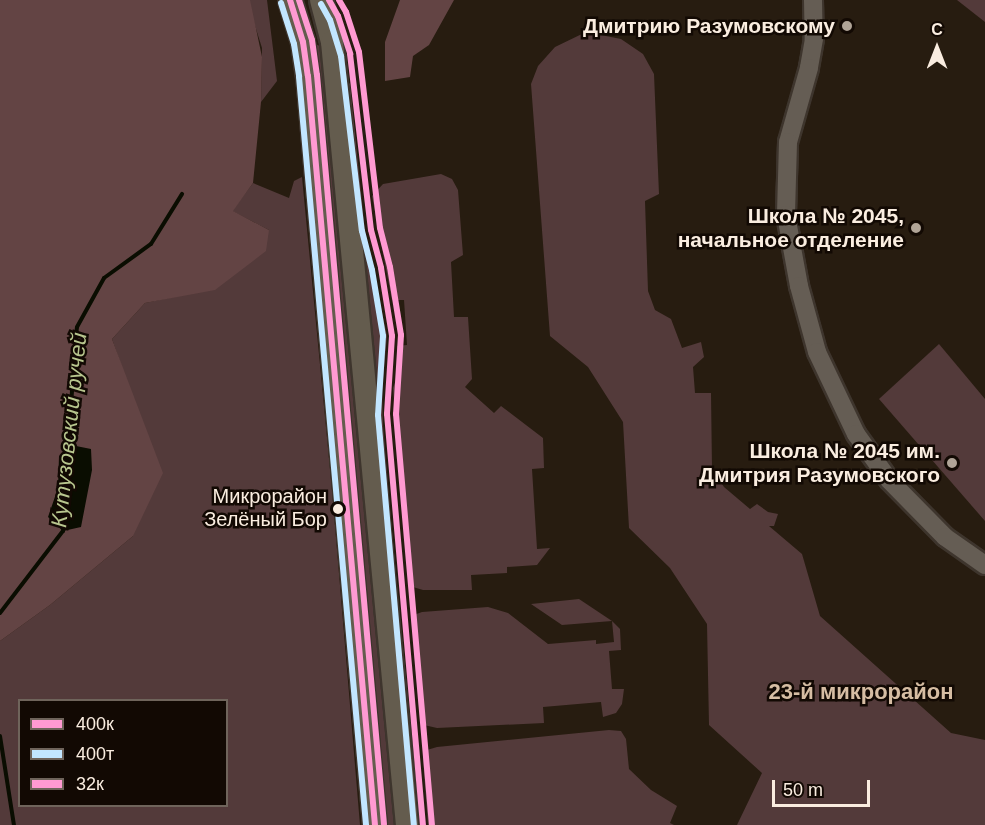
<!DOCTYPE html>
<html>
<head>
<meta charset="utf-8">
<style>
	body { margin:0 }
	#map { position:relative; width:985px; height:825px; overflow:hidden; background:#271c10; font-family:Helvetica,sans-serif }
	div>[style] { position:absolute }
	[style*='--x'] { left:calc(var(--x)*1px); top:calc(var(--y)*1px); width:calc(var(--w)*1px); rotate:calc(var(--a)*1deg) }
	.green>* { inset:0; background:#533a3a }
	.forest>* { inset:0; background:#634444 }
	.water>* { inset:0; background:#0a0d01 }
	.stream>* { height:4px; margin:-2px; padding:0 2px; transform-origin:2px; border-radius:2px; background:#0a0d01 }
	.roads { filter:drop-shadow(2px 0 #3e352d) drop-shadow(-2px 0 #3e352d) drop-shadow(0 2px #3e352d) drop-shadow(0 -2px #3e352d) }
	.minor>* { height:18px; margin:-9px; padding:0 9px; transform-origin:9px; border-radius:9px; background:#655d54 }
	.major>* { height:22px; margin:-11px; padding:0 11px; transform-origin:11px; border-radius:11px; background:#645c4e }
	.bus-1>* { height:6px; margin:-3px; padding:0 3px; transform-origin:3px; border-radius:3px; background:#ff9ad2 }
	.bus-2>* { height:6px; margin:-3px; padding:0 3px; transform-origin:3px; border-radius:3px; background:#c2e6ff }
	.bus-3>* { height:6px; margin:-3px; padding:0 3px; transform-origin:3px; border-radius:3px; background:#ff9ad2 }
	.dots>* { width:16px; height:16px; translate:-50% -50%; box-sizing:border-box; border:3px solid #120903; border-radius:50% }
	span { translate:-50% -50%; white-space:nowrap; text-align:center; line-height:1.15; -webkit-text-stroke:5px #120903; paint-order:stroke }
	.bus-label { font-size:20px; color:#faede0 }
	.right { translate:-100% -50%; text-align:right }
	.poi-label { font-size:21px; color:#faede0; font-weight:700 }
	.water-label { font-size:22px; color:#b8c68e; font-style:italic }
	.neighbourhood-label { font-size:22px; color:#d6bda3; font-weight:700 }
	.legend { position:absolute; left:18px; top:699px; width:210px; height:108px; box-sizing:border-box; background:#120903; border:2px solid #6f645b; margin:0; padding:8px 10px; list-style:none; font-size:18px; color:#faede0 }
	.legend li { display:flex; align-items:center; gap:12px; height:30px }
	.legend b { width:30px; border:2px solid #6f645b }
	.north { position:absolute; left:907px; top:18px; width:60px; height:60px; -webkit-text-stroke:4px #120903; paint-order:stroke; rotate:0deg; font-size:16px; font-weight:700; line-height:24px; text-align:center; color:#faede0 }
	.north::after { content:''; display:block; margin:auto; width:21px; height:27px; background:#faede0; clip-path:polygon(50% 0,100% 100%,50% 72%,0 100%) }
	.scale { position:absolute; left:772px; top:780px; width:98px; height:27px; box-sizing:border-box; border:3px solid #faede0; border-top:0; padding-left:8px; font-size:18px; line-height:21px; white-space:nowrap; color:#faede0; -webkit-text-stroke:4px #120903; paint-order:stroke }
</style>
</head>
<body>
<div id="map">
	<div class="green">
		<i style="clip-path:polygon(247px 0,267px 0,277px 81px,261px 102px,262px 48px)"></i>
		<i style="clip-path:polygon(957px 0,985px 0,985px 22px)"></i>
		<i style="clip-path:polygon(586px 32px,621px 39px,643px 54px,654px 74px,659px 194px,645px 201px,648px 291px,655px 310px,671px 319px,682px 348px,701px 342px,704px 357px,693px 367px,695px 393px,711px 393px,712px 469px,724px 487px,750px 509px,757px 504px,768px 512px,778px 514px,774px 526px,769px 526px,802px 554px,820px 616px,951px 733px,985px 740px,985px 825px,737px 825px,762px 773px,709px 725px,707px 624px,670px 568px,629px 528px,623px 422px,588px 367px,550px 336px,531px 84px,538px 66px,555px 47px)"></i>
		<i style="clip-path:polygon(316px 44px,323px 48px,397px 825px,384px 825px)"></i>
		<i style="clip-path:polygon(346px 80px,350px 84px,365px 232px,387px 336px,382px 390px,383px 425px,417px 825px)"></i>
		<i style="clip-path:polygon(441px 174px,452px 179px,458px 190px,463px 255px,451px 262px,454px 317px,468px 317px,472px 379px,465px 387px,494px 413px,501px 406px,543px 438px,544px 468px,532px 469px,537px 549px,550px 548px,537px 565px,507px 567px,507px 573px,471px 575px,472px 590px,423px 590px,413px 587px,408px 580px,393px 388px,397px 377px,397px 346px,407px 345px,404px 300px,392px 300px,372px 196px,383px 184px)"></i>
		<i style="clip-path:polygon(evenodd,302px 177px,332px 490px,360px 825px,0 825px,0 641px,50px 605px,133px 536px,129px 387px,112px 339px,145px 303px,178px 296px,269px 230px,232px 211px,253px 183px,289px 198px,294px 181px,302px 177px,20px 700px,226px 700px,226px 806px,20px 806px,20px 700px)"></i>
		<i style="clip-path:polygon(939px 344px,985px 399px,985px 521px,879px 399px)"></i>
		<i style="clip-path:polygon(579px 599px,612px 621px,620px 629px,621px 650px,609px 651px,612px 689px,624px 689px,622px 704px,616px 713px,603px 717px,601px 702px,543px 707px,544px 723px,437px 728px,424px 725px,420px 718px,411px 616px,422px 612px,488px 607px,508px 613px,548px 644px,596px 640px,596px 644px,614px 642px,612px 621px,562px 625px,531px 604px)"></i>
		<i style="clip-path:polygon(609px 730px,621px 731px,626px 739px,629px 769px,651px 790px,677px 806px,670px 823px,674px 825px,428px 825px,423px 758px,427px 750px,437px 747px)"></i>
	</div>
	<div class="forest">
		<i style="clip-path:polygon(0 0,250px 0,262px 57px,261px 102px,253px 183px,233px 211px,269px 230px,266px 251px,215px 290px,145px 303px,112px 339px,163px 473px,133px 536px,50px 605px,0 641px)"></i>
		<i style="clip-path:polygon(400px 0,454px 0,429px 45px,413px 56px,410px 77px,385px 81px,385px 42px)"></i>
	</div>
	<div class="water">
		<i style="clip-path:polygon(76px 446px,91px 449px,92px 470px,81px 527px,63px 531px,48px 517px,58px 488px,59px 456px)"></i>
	</div>
	<div class="stream">
		<i style="--x:67;--y:456;--w:129;--a:-85.6"></i>
		<i style="--x:77;--y:327;--w:56;--a:-61.1"></i>
		<i style="--x:104;--y:278;--w:58;--a:-35.9"></i>
		<i style="--x:151;--y:244;--w:59;--a:-58.2"></i>
		<i style="--x:0;--y:613;--w:103;--a:-52.5"></i>
		<i style="--x:63;--y:531;--w:4;--a:-76"></i>
		<i style="--x:0;--y:736;--w:90;--a:81.1"></i>
	</div>
	<div class="roads">
		<div class="minor">
			<i style="--x:813;--y:0;--w:39;--a:89"></i>
			<i style="--x:814;--y:39;--w:29;--a:100"></i>
			<i style="--x:809;--y:68;--w:77;--a:105.8"></i>
			<i style="--x:788;--y:142;--w:73;--a:91.6"></i>
			<i style="--x:786;--y:215;--w:72;--a:79.6"></i>
			<i style="--x:799;--y:286;--w:68;--a:74.7"></i>
			<i style="--x:817;--y:352;--w:91;--a:64.6"></i>
			<i style="--x:856;--y:434;--w:57;--a:54.3"></i>
			<i style="--x:889;--y:480;--w:80;--a:45.5"></i>
			<i style="--x:945;--y:537;--w:49;--a:35"></i>
		</div>
		<div class="major">
			<i style="--x:290;--y:0;--w:44;--a:72.8"></i>
			<i style="--x:303;--y:42;--w:34;--a:82"></i>
			<i style="--x:308;--y:76;--w:752;--a:84.89"></i>
			<i style="--x:321;--y:0;--w:43;--a:75.3"></i>
			<i style="--x:332;--y:42;--w:787;--a:84.53"></i>
		</div>
	</div>
	<div class="bus-1">
		<i style="--x:290;--y:0;--w:44;--a:72.8"></i>
		<i style="--x:303;--y:42;--w:34;--a:82"></i>
		<i style="--x:308;--y:76;--w:752;--a:84.89"></i>
		<i style="--x:329;--y:0;--w:18;--a:61"></i>
		<i style="--x:338;--y:16;--w:40;--a:72"></i>
		<i style="--x:350;--y:54;--w:177;--a:83.2"></i>
		<i style="--x:371;--y:230;--w:39;--a:75"></i>
		<i style="--x:381;--y:268;--w:69;--a:80.8"></i>
		<i style="--x:392;--y:336;--w:78;--a:93.7"></i>
		<i style="--x:387;--y:414;--w:413;--a:85"></i>
	</div>
	<div class="bus-2">
		<i style="--x:281;--y:3;--w:43;--a:72.4"></i>
		<i style="--x:294;--y:44;--w:33;--a:81"></i>
		<i style="--x:299;--y:77;--w:751;--a:84.88"></i>
		<i style="--x:321;--y:4;--w:18;--a:61"></i>
		<i style="--x:330;--y:20;--w:38;--a:73"></i>
		<i style="--x:341;--y:56;--w:176;--a:83.2"></i>
		<i style="--x:362;--y:231;--w:40;--a:75.6"></i>
		<i style="--x:372;--y:270;--w:67;--a:80.5"></i>
		<i style="--x:383;--y:336;--w:79;--a:93.6"></i>
		<i style="--x:378;--y:415;--w:412;--a:85"></i>
	</div>
	<div class="bus-3">
		<i style="--x:299;--y:0;--w:42;--a:72"></i>
		<i style="--x:312;--y:40;--w:35;--a:82"></i>
		<i style="--x:317;--y:75;--w:752;--a:84.89"></i>
		<i style="--x:339;--y:0;--w:14;--a:60"></i>
		<i style="--x:346;--y:12;--w:42;--a:72"></i>
		<i style="--x:359;--y:52;--w:177;--a:83.2"></i>
		<i style="--x:380;--y:228;--w:40;--a:75.6"></i>
		<i style="--x:390;--y:267;--w:69;--a:80.8"></i>
		<i style="--x:401;--y:335;--w:79;--a:93.6"></i>
		<i style="--x:396;--y:414;--w:412;--a:85"></i>
	</div>
	<div class="dots">
		<i style="left:847px;top:26px;background:#b0a497"></i>
		<i style="left:916px;top:228px;background:#b0a497"></i>
		<i style="left:952px;top:463px;background:#b0a497"></i>
		<i style="left:338px;top:509px;background:#faede0"></i>
	</div>
	<div class="bus-label">
		<span class="right" style="left:327px;top:508px">Микрорайон<br>Зелёный Бор</span>
	</div>
	<div class="poi-label">
		<span class="right" style="left:835px;top:26px">Дмитрию Разумовскому</span>
		<span class="right" style="left:904px;top:228px">Школа № 2045,<br>начальное отделение</span>
		<span class="right" style="left:940px;top:463px">Школа № 2045 им.<br>Дмитрия Разумовского</span>
	</div>
	<div class="water-label">
		<span style="left:69px;top:430px;rotate:-84deg">Кутузовский ручей</span>
	</div>
	<div class="neighbourhood-label">
		<span style="left:861px;top:692px">23-й микрорайон</span>
	</div>
	<ul class="legend">
	<li><b style="height:8px;background:#ff9ad2"></b>400к</li>
	<li><b style="height:8px;background:#c2e6ff"></b>400т</li>
	<li><b style="height:8px;background:#ff9ad2"></b>32к</li>
	</ul>
	<div class="north">С</div>
	<div class="scale">50 m</div>
</div>
</body>
</html>
